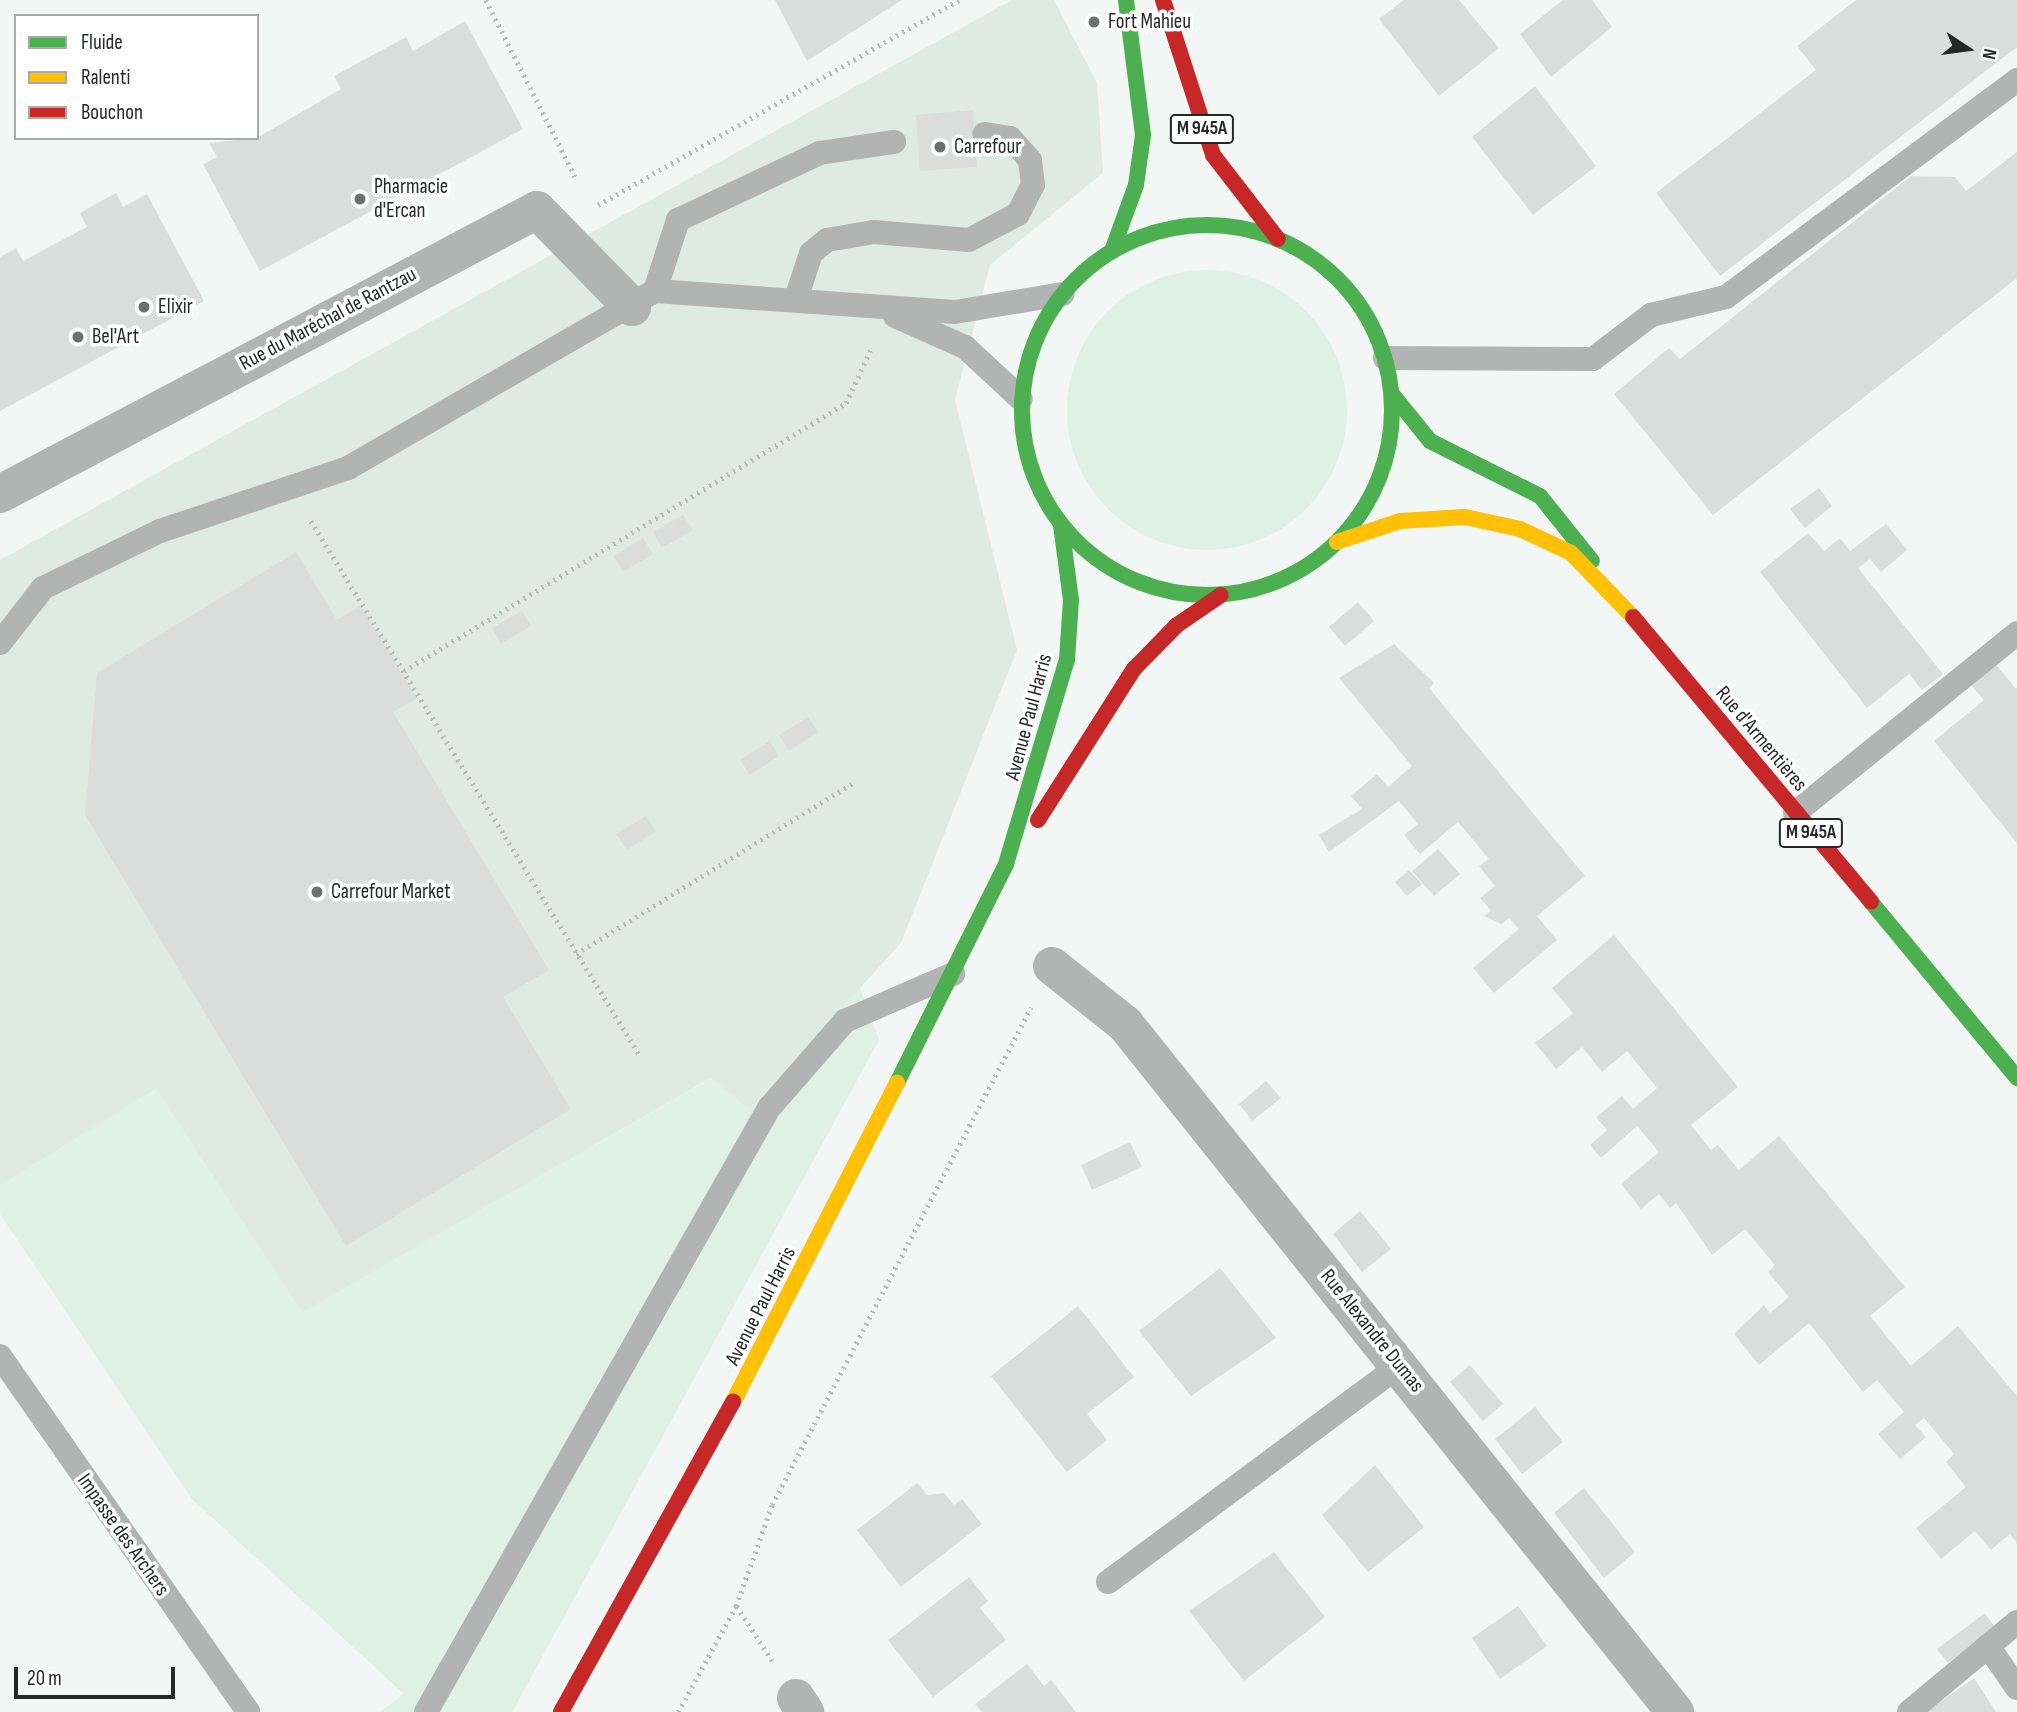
<!DOCTYPE html>
<html>
<head>
<meta charset="utf-8">
<style>
	body { margin:0 }
	#map { position:relative; width:2017px; height:1712px; overflow:hidden; background:#f2f6f4; font-family:"Sofia Sans Condensed",sans-serif }
	div>[style] { position:absolute }
	[style*='--x'] { left:calc(var(--x)*1px); top:calc(var(--y)*1px); width:calc(var(--w)*1px); rotate:calc(var(--a)*1deg) }
	.built>* { inset:0; background:#e0eae4 }
	.green>* { inset:0; background:#dff0e6 }
	.round { border-radius:50% }
	.building>* { inset:0; background:#dadddb }
	.path>* { height:4.5px; margin-top:-2.25px; transform-origin:0; background:repeating-linear-gradient(90deg,#b6bab8 0 2px,transparent 0 7px) }
	.lane>* { height:24px; margin:-12px; padding:0 12px; transform-origin:12px; border-radius:12px; background:#b1b4b3 }
	.street>* { height:38px; margin:-19px; padding:0 19px; transform-origin:19px; border-radius:19px; background:#b1b4b3 }
	.fast>* { height:16px; margin:-8px; padding:0 8px; transform-origin:8px; border-radius:8px; background:#4caf50 }
	.fast>.ring { margin:-8px; padding:0; box-sizing:content-box; background:none; border:16px solid #4caf50; border-radius:50% }
	.slow>* { height:16px; margin:-8px; padding:0 8px; transform-origin:8px; border-radius:8px; background:#ffc107 }
	.jam>* { height:16px; margin:-8px; padding:0 8px; transform-origin:8px; border-radius:8px; background:#c62828 }
	.dots>* { width:19px; height:19px; translate:-50% -50%; box-sizing:border-box; border:4px solid #fff; border-radius:50% }
	span { translate:-50% -50%; white-space:nowrap; text-align:center; line-height:1.15; -webkit-text-stroke:7px #fff; paint-order:stroke }
	.shield-label span { padding:2px 5px; background:#fff; border:2px solid; border-radius:5px; -webkit-text-stroke-width:0 }
	.shield-label { font-size:19px; color:#252827; font-weight:700 }
	.poi-label { font-size:21px; color:#252827 }
	.left { translate:0 -50%; text-align:left }
	.street-label { font-size:21px; color:#252827 }
	.legend { position:absolute; left:14px; top:14px; width:245px; height:126px; box-sizing:border-box; background:#fff; border:2px solid #a8a9a9; margin:0; padding:9px 12px; list-style:none; font-size:21px; color:#252827 }
	.legend li { display:flex; align-items:center; gap:14px; height:35px }
	.legend b { width:35px; border:2px solid #a8a9a9 }
	.north { position:absolute; left:1933px; top:14px; width:70px; height:70px; -webkit-text-stroke:5px #fff; paint-order:stroke; rotate:103deg; font-size:19px; font-weight:700; line-height:28px; text-align:center; color:#252827 }
	.north::after { content:''; display:block; margin:auto; width:24px; height:32px; background:#252827; clip-path:polygon(50% 0,100% 100%,50% 72%,0 100%) }
	.scale { position:absolute; left:14px; top:1667px; width:161px; height:32px; box-sizing:border-box; border:4px solid #252827; border-top:0; padding-left:9px; font-size:21px; line-height:24px; white-space:nowrap; color:#252827; -webkit-text-stroke:5px #fff; paint-order:stroke }
</style>
</head>
<body>
<div id="map">
	<div class="built">
		<i style="clip-path:polygon(1012px 0,1054px 0,1097px 83px,1103px 173px,990px 265px,955px 400px,1017px 650px,901px 943px,749px 1110px,711px 1078px,302px 1313px,156px 1089px,0 1186px,0 560px)"></i>
	</div>
	<div class="green">
		<i class="round" style="left:1067px;top:270px;width:280px;height:280px"></i>
		<i style="clip-path:polygon(860px 988px,879px 1040px,512px 1712px,380px 1712px,404px 1694px,192px 1499px,0 1214px,0 1186px,156px 1089px,302px 1313px,712px 1078px,749px 1109px)"></i>
	</div>
	<div class="building">
		<i style="clip-path:polygon(775px 0,902px 0,807px 61px)"></i>
		<i style="clip-path:polygon(1404px 0,1459px 0,1499px 48px,1439px 96px,1379px 19px)"></i>
		<i style="clip-path:polygon(1563px 0,1592px 0,1612px 27px,1551px 77px,1520px 34px)"></i>
		<i style="clip-path:polygon(1856px 0,2017px 0,2017px 47px,1720px 276px,1656px 193px,1816px 70px,1797px 46px)"></i>
		<i style="clip-path:polygon(465px 21px,523px 129px,260px 271px,203px 164px,217px 157px,209px 143px,257px 138px,341px 89px,334px 76px,406px 37px,413px 51px)"></i>
		<i style="clip-path:polygon(1535px 86px,1596px 166px,1533px 215px,1472px 137px)"></i>
		<i style="clip-path:polygon(973px 110px,977px 167px,920px 171px,916px 115px)"></i>
		<i style="clip-path:polygon(2017px 152px,2017px 278px,1713px 515px,1614px 394px,1669px 348px,1680px 359px,1911px 176px,1955px 177px,1966px 191px)"></i>
		<i style="clip-path:polygon(116px 193px,123px 207px,147px 194px,204px 301px,0 411px,0 257px,16px 248px,23px 261px,87px 227px,80px 213px)"></i>
		<i style="clip-path:polygon(1819px 488px,1832px 506px,1805px 528px,1790px 509px)"></i>
		<i style="clip-path:polygon(683px 515px,693px 530px,662px 548px,653px 532px)"></i>
		<i style="clip-path:polygon(1886px 524px,1907px 550px,1881px 572px,1870px 559px,1858px 568px,1943px 674px,1922px 690px,1909px 674px,1867px 708px,1760px 572px,1808px 533px,1824px 551px,1840px 538px,1850px 551px)"></i>
		<i style="clip-path:polygon(643px 538px,653px 554px,623px 572px,614px 556px)"></i>
		<i style="clip-path:polygon(296px 552px,337px 620px,361px 605px,417px 698px,393px 712px,549px 970px,503px 997px,571px 1109px,346px 1246px,85px 815px,97px 673px)"></i>
		<i style="clip-path:polygon(1358px 602px,1374px 621px,1345px 646px,1329px 627px)"></i>
		<i style="clip-path:polygon(522px 611px,531px 626px,501px 644px,492px 628px)"></i>
		<i style="clip-path:polygon(1394px 644px,1434px 683px,1429px 688px,1585px 876px,1537px 916px,1557px 940px,1494px 993px,1473px 968px,1519px 929px,1509px 918px,1501px 924px,1484px 916px,1491px 911px,1480px 898px,1495px 886px,1479px 866px,1489px 859px,1458px 822px,1420px 854px,1404px 835px,1418px 824px,1399px 801px,1329px 852px,1319px 835px,1362px 809px,1351px 796px,1377px 774px,1388px 787px,1412px 766px,1339px 678px)"></i>
		<i style="clip-path:polygon(1994px 662px,2017px 690px,2017px 843px,1934px 741px,1984px 700px,1969px 683px)"></i>
		<i style="clip-path:polygon(808px 717px,818px 732px,789px 751px,779px 735px)"></i>
		<i style="clip-path:polygon(770px 741px,779px 756px,750px 775px,740px 760px)"></i>
		<i style="clip-path:polygon(646px 816px,656px 831px,627px 850px,616px 834px)"></i>
		<i style="clip-path:polygon(1438px 849px,1460px 874px,1434px 896px,1412px 871px)"></i>
		<i style="clip-path:polygon(1409px 870px,1422px 884px,1407px 896px,1395px 882px)"></i>
		<i style="clip-path:polygon(1614px 935px,1738px 1087px,1691px 1125px,1711px 1150px,1718px 1145px,1739px 1170px,1779px 1136px,1905px 1287px,1870px 1316px,1911px 1366px,1958px 1326px,2017px 1396px,2017px 1543px,2010px 1534px,1991px 1550px,1975px 1531px,1941px 1559px,1916px 1528px,1966px 1487px,1946px 1462px,1954px 1454px,1924px 1418px,1915px 1425px,1926px 1437px,1900px 1459px,1878px 1434px,1904px 1412px,1877px 1380px,1863px 1392px,1809px 1323px,1759px 1365px,1734px 1334px,1764px 1305px,1770px 1313px,1789px 1297px,1768px 1272px,1775px 1265px,1745px 1229px,1712px 1255px,1676px 1203px,1670px 1208px,1659px 1194px,1641px 1209px,1621px 1184px,1659px 1152px,1637px 1126px,1601px 1158px,1590px 1145px,1607px 1130px,1596px 1117px,1622px 1096px,1633px 1109px,1657px 1088px,1627px 1051px,1602px 1072px,1582px 1047px,1556px 1069px,1535px 1043px,1573px 1013px,1552px 988px)"></i>
		<i style="clip-path:polygon(1266px 1081px,1281px 1098px,1252px 1121px,1239px 1104px)"></i>
		<i style="clip-path:polygon(1130px 1142px,1142px 1167px,1092px 1190px,1081px 1165px)"></i>
		<i style="clip-path:polygon(1360px 1211px,1391px 1249px,1362px 1272px,1333px 1234px)"></i>
		<i style="clip-path:polygon(1220px 1268px,1276px 1338px,1191px 1396px,1139px 1331px)"></i>
		<i style="clip-path:polygon(1078px 1306px,1134px 1377px,1087px 1414px,1107px 1440px,1067px 1472px,991px 1376px)"></i>
		<i style="clip-path:polygon(1470px 1365px,1503px 1404px,1483px 1421px,1450px 1382px)"></i>
		<i style="clip-path:polygon(1535px 1407px,1563px 1442px,1522px 1474px,1495px 1439px)"></i>
		<i style="clip-path:polygon(1375px 1465px,1424px 1527px,1368px 1572px,1322px 1515px)"></i>
		<i style="clip-path:polygon(917px 1483px,927px 1495px,944px 1493px,954px 1505px,962px 1499px,982px 1524px,901px 1587px,857px 1530px)"></i>
		<i style="clip-path:polygon(1584px 1488px,1635px 1552px,1604px 1578px,1554px 1513px)"></i>
		<i style="clip-path:polygon(1274px 1552px,1325px 1617px,1244px 1681px,1189px 1611px)"></i>
		<i style="clip-path:polygon(969px 1577px,988px 1601px,980px 1608px,1006px 1640px,933px 1697px,888px 1640px)"></i>
		<i style="clip-path:polygon(1518px 1606px,1547px 1646px,1500px 1679px,1472px 1638px)"></i>
		<i style="clip-path:polygon(1985px 1613px,1995px 1628px,1948px 1663px,1937px 1649px)"></i>
		<i style="clip-path:polygon(1027px 1664px,1044px 1686px,1051px 1680px,1076px 1712px,982px 1712px,975px 1704px)"></i>
		<i style="clip-path:polygon(1974px 1678px,1996px 1712px,1926px 1712px)"></i>
	</div>
	<div class="path">
		<i style="--x:486;--y:0;--w:202;--a:63.2"></i>
		<i style="--x:598;--y:205;--w:415;--a:-29.6"></i>
		<i style="--x:311;--y:521;--w:626;--a:58.39"></i>
		<i style="--x:404;--y:671;--w:517;--a:-31.23"></i>
		<i style="--x:846;--y:403;--w:60;--a:-65.2"></i>
		<i style="--x:576;--y:954;--w:327;--a:-31.7"></i>
		<i style="--x:772;--y:1661;--w:66;--a:-123.2"></i>
		<i style="--x:736;--y:1606;--w:107;--a:-70.4"></i>
		<i style="--x:772;--y:1505;--w:561;--a:-62.52"></i>
		<i style="--x:678;--y:1712;--w:121;--a:-61.3"></i>
	</div>
	<div class="lane">
		<i style="--x:655;--y:291;--w:75;--a:-72.1"></i>
		<i style="--x:678;--y:220;--w:157;--a:-25.3"></i>
		<i style="--x:820;--y:153;--w:75;--a:-8.5"></i>
		<i style="--x:796;--y:299;--w:48;--a:-71.9"></i>
		<i style="--x:811;--y:253;--w:21;--a:-39"></i>
		<i style="--x:827;--y:240;--w:48;--a:-9.7"></i>
		<i style="--x:874;--y:232;--w:95;--a:4.8"></i>
		<i style="--x:969;--y:240;--w:55;--a:-28"></i>
		<i style="--x:1018;--y:214;--w:33;--a:-63"></i>
		<i style="--x:1033;--y:185;--w:25;--a:-97"></i>
		<i style="--x:1030;--y:160;--w:30;--a:-132"></i>
		<i style="--x:1010;--y:138;--w:26;--a:-171"></i>
		<i style="--x:895;--y:316;--w:77;--a:23.9"></i>
		<i style="--x:965;--y:347;--w:76;--a:42.9"></i>
		<i style="--x:1385;--y:358;--w:208;--a:0.3"></i>
		<i style="--x:1593;--y:359;--w:73;--a:-37.2"></i>
		<i style="--x:1651;--y:315;--w:77;--a:-13.5"></i>
		<i style="--x:1726;--y:297;--w:363;--a:-36.7"></i>
		<i style="--x:0;--y:643;--w:70;--a:-52"></i>
		<i style="--x:43;--y:588;--w:130;--a:-26"></i>
		<i style="--x:160;--y:531;--w:198;--a:-18.5"></i>
		<i style="--x:348;--y:468;--w:354;--a:-30"></i>
		<i style="--x:655;--y:291;--w:301;--a:4"></i>
		<i style="--x:955;--y:312;--w:109;--a:-9.5"></i>
		<i style="--x:1795;--y:813;--w:286;--a:-39"></i>
		<i style="--x:0;--y:1356;--w:434;--a:55.1"></i>
		<i style="--x:1108;--y:1582;--w:364;--a:-36.6"></i>
		<i style="--x:1988;--y:1646;--w:51;--a:55.4"></i>
		<i style="--x:426;--y:1712;--w:695;--a:-60.41"></i>
		<i style="--x:769;--y:1108;--w:116;--a:-48.9"></i>
		<i style="--x:845;--y:1021;--w:118;--a:-23.5"></i>
		<i style="--x:1909;--y:1712;--w:141;--a:-39.8"></i>
	</div>
	<div class="street">
		<i style="--x:0;--y:494;--w:607;--a:-27.87"></i>
		<i style="--x:537;--y:210;--w:136;--a:45.6"></i>
		<i style="--x:1052;--y:966;--w:93;--a:38.5"></i>
		<i style="--x:1125;--y:1024;--w:881;--a:51.36"></i>
		<i style="--x:796;--y:1698;--w:17;--a:57"></i>
	</div>
	<div class="fast">
		<i class="ring" style="left:1022px;top:225px;width:354px;height:354px"></i>
		<i style="--x:1112;--y:251;--w:70;--a:-70"></i>
		<i style="--x:1136;--y:185;--w:50;--a:-82"></i>
		<i style="--x:1143;--y:135;--w:136;--a:-97.2"></i>
		<i style="--x:1392;--y:394;--w:60;--a:51"></i>
		<i style="--x:1430;--y:441;--w:123;--a:26.6"></i>
		<i style="--x:1540;--y:496;--w:83;--a:51.3"></i>
		<i style="--x:1871;--y:902;--w:229;--a:50.3"></i>
		<i style="--x:897;--y:1083;--w:245;--a:-63.5"></i>
		<i style="--x:1006;--y:864;--w:213;--a:-73.4"></i>
		<i style="--x:1067;--y:660;--w:60;--a:-86.2"></i>
		<i style="--x:1071;--y:600;--w:76;--a:-97.6"></i>
	</div>
	<div class="slow">
		<i style="--x:1337;--y:542;--w:66;--a:-18.4"></i>
		<i style="--x:1400;--y:521;--w:65;--a:-3.5"></i>
		<i style="--x:1465;--y:517;--w:56;--a:12.3"></i>
		<i style="--x:1520;--y:529;--w:56;--a:25.2"></i>
		<i style="--x:1571;--y:553;--w:89;--a:45.9"></i>
		<i style="--x:733;--y:1402;--w:359;--a:-62.8"></i>
	</div>
	<div class="jam">
		<i style="--x:1163;--y:0;--w:163;--a:72.1"></i>
		<i style="--x:1213;--y:155;--w:106;--a:52.3"></i>
		<i style="--x:1633;--y:617;--w:371;--a:50.1"></i>
		<i style="--x:1038;--y:820;--w:179;--a:-57.6"></i>
		<i style="--x:1134;--y:669;--w:62;--a:-45.7"></i>
		<i style="--x:1177;--y:625;--w:53;--a:-34.3"></i>
		<i style="--x:561;--y:1712;--w:355;--a:-61"></i>
	</div>
	<div class="dots">
		<i style="left:1094px;top:22px;background:#6d706f"></i>
		<i style="left:940px;top:147px;background:#6d706f"></i>
		<i style="left:360px;top:199px;background:#6d706f"></i>
		<i style="left:144px;top:307px;background:#6d706f"></i>
		<i style="left:78px;top:337px;background:#6d706f"></i>
		<i style="left:317px;top:892px;background:#6d706f"></i>
	</div>
	<div class="shield-label">
		<span style="left:1202px;top:129px">M 945A</span>
		<span style="left:1811px;top:833px">M 945A</span>
	</div>
	<div class="poi-label">
		<span class="left" style="left:1108px;top:22px">Fort Mahieu</span>
		<span class="left" style="left:954px;top:147px">Carrefour</span>
		<span class="left" style="left:374px;top:199px">Pharmacie<br>d'Ercan</span>
		<span class="left" style="left:158px;top:307px">Elixir</span>
		<span class="left" style="left:92px;top:337px">Bel'Art</span>
		<span class="left" style="left:331px;top:892px">Carrefour Market</span>
	</div>
	<div class="street-label">
		<span style="left:328px;top:319px;rotate:-28deg">Rue du Maréchal de Rantzau</span>
		<span style="left:1029px;top:717px;rotate:-75deg">Avenue Paul Harris</span>
		<span style="left:1761px;top:739px;rotate:50deg">Rue d'Armentières</span>
		<span style="left:761px;top:1306px;rotate:-63deg">Avenue Paul Harris</span>
		<span style="left:1372px;top:1331px;rotate:51deg">Rue Alexandre Dumas</span>
		<span style="left:123px;top:1535px;rotate:55deg">Impasse des Archers</span>
	</div>
	<ul class="legend">
	<li><b style="height:9px;background:#4caf50"></b>Fluide</li>
	<li><b style="height:9px;background:#ffc107"></b>Ralenti</li>
	<li><b style="height:9px;background:#c62828"></b>Bouchon</li>
	</ul>
	<div class="north">N</div>
	<div class="scale">20 m</div>
</div>
</body>
</html>
